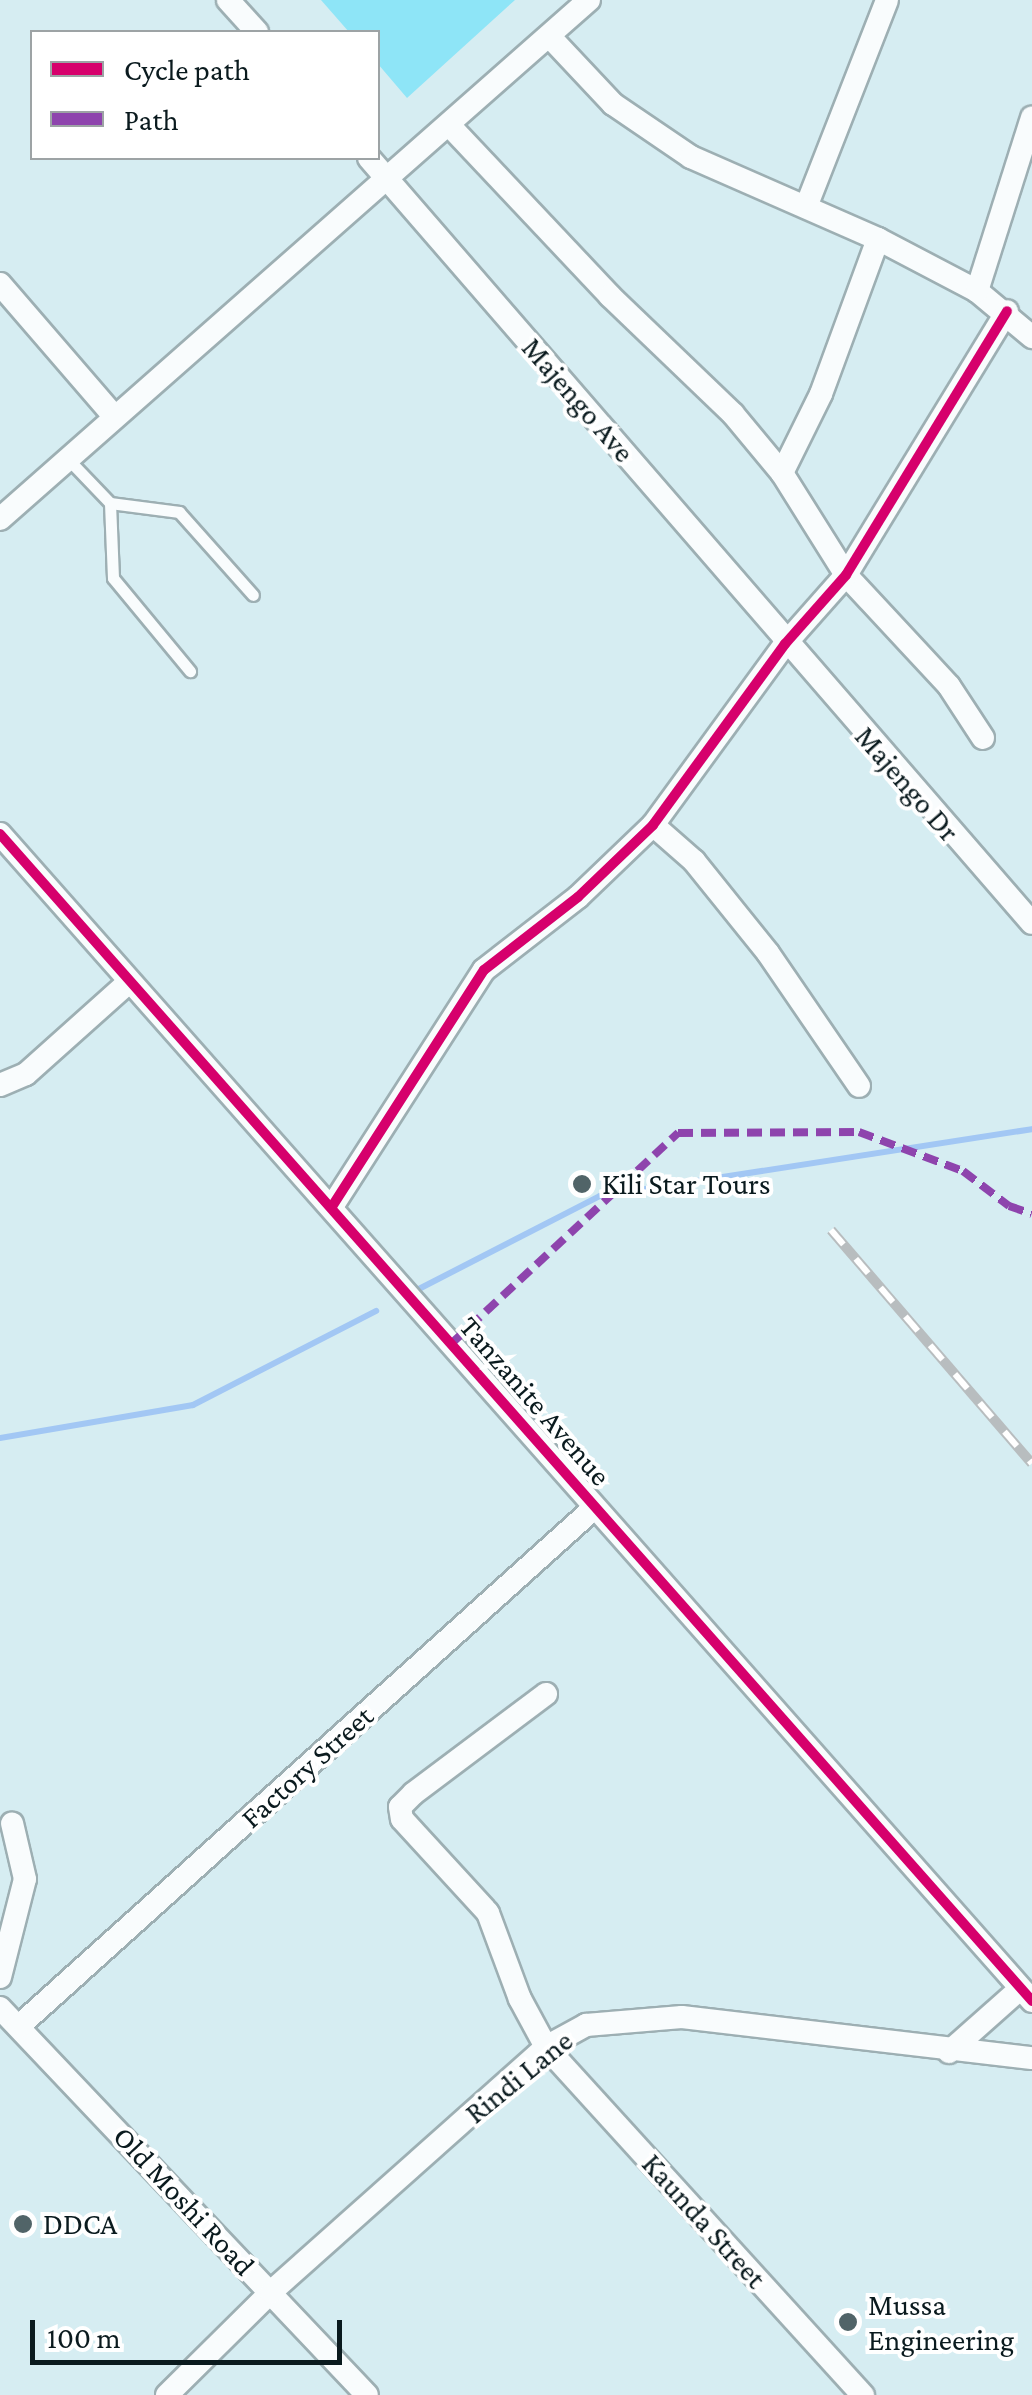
<!DOCTYPE html>
<html>
<head>
<meta charset="utf-8">
<style>
	body { margin:0 }
	#map { position:relative; width:1032px; height:2395px; overflow:hidden; background:#d6edf2; font-family:"Crimson Pro",serif }
	div>[style] { position:absolute }
	[style*='--x'] { left:calc(var(--x)*1px); top:calc(var(--y)*1px); width:calc(var(--w)*1px); rotate:calc(var(--a)*1deg) }
	.green>* { inset:0; background:#8ee5f7 }
	.stream>* { height:6px; margin:-3px; padding:0 3px; transform-origin:3px; border-radius:3px; background:#a2c7f4 }
	.roads { filter:drop-shadow(2px 0 #9dafb3) drop-shadow(-2px 0 #9dafb3) drop-shadow(0 2px #9dafb3) drop-shadow(0 -2px #9dafb3) }
	.service>* { height:11px; margin:-5.5px; padding:0 5.5px; transform-origin:5.5px; border-radius:5.5px; background:#f9fcfd }
	.minor>* { height:22px; margin:-11px; padding:0 11px; transform-origin:11px; border-radius:11px; background:#f9fcfd }
	.rail>* { height:10px; margin-top:-5px; transform-origin:0; background:repeating-linear-gradient(90deg,#fff 0 19px,#b8bdbf 0 38px); box-sizing:border-box; border-block:2px solid #b8bdbf }
	.quiet>* { height:8px; margin-top:-4px; transform-origin:0; background:repeating-linear-gradient(90deg,#8e44ad 0 15px,transparent 0 23px) }
	.cycleway>* { height:10px; margin:-5px; padding:0 5px; transform-origin:5px; border-radius:5px; background:#d6006c }
	.dots>* { width:28px; height:28px; translate:-50% -50%; box-sizing:border-box; border:5px solid #fff; border-radius:50% }
	span { translate:-50% -50%; white-space:nowrap; text-align:center; line-height:1.15; -webkit-text-stroke:8px #fff; paint-order:stroke }
	.street-label { font-size:30px; color:#0a1a1e }
	.poi-label { font-size:30px; color:#0a1a1e }
	.left { translate:0 -50%; text-align:left }
	.legend { position:absolute; left:30px; top:30px; width:350px; height:130px; box-sizing:border-box; background:#fff; border:2px solid #9da3a5; margin:0; padding:12px 18px; list-style:none; font-size:30px; color:#0a1a1e }
	.legend li { display:flex; align-items:center; gap:20px; height:50px }
	.legend b { width:50px; border:2px solid #9da3a5 }
	.scale { position:absolute; left:30px; top:2320px; width:312px; height:45px; box-sizing:border-box; border:5px solid #0a1a1e; border-top:0; padding-left:12px; font-size:30px; line-height:35px; white-space:nowrap; color:#0a1a1e; -webkit-text-stroke:8px #fff; paint-order:stroke }
</style>
</head>
<body>
<div id="map">
	<div class="green">
		<i style="clip-path:polygon(321px 0,515px 0,407px 98px,378px 64px,378px 32px,349px 32px)"></i>
	</div>
	<div class="stream">
		<i style="--x:411;--y:1293;--w:212;--a:-27.2"></i>
		<i style="--x:600;--y:1196;--w:437;--a:-8.8"></i>
		<i style="--x:0;--y:1438;--w:196;--a:-9.7"></i>
		<i style="--x:193;--y:1405;--w:206;--a:-27.2"></i>
	</div>
	<div class="roads">
		<div class="service">
			<i style="--x:67;--y:458;--w:62;--a:46.3"></i>
			<i style="--x:110;--y:503;--w:75;--a:87.7"></i>
			<i style="--x:113;--y:578;--w:121;--a:50.4"></i>
			<i style="--x:110;--y:503;--w:70;--a:7.4"></i>
			<i style="--x:179;--y:512;--w:111;--a:48.3"></i>
		</div>
		<div class="minor">
			<i style="--x:228;--y:0;--w:43;--a:47.8"></i>
			<i style="--x:550;--y:37;--w:92;--a:46.8"></i>
			<i style="--x:613;--y:104;--w:94;--a:34.2"></i>
			<i style="--x:691;--y:157;--w:204;--a:23.7"></i>
			<i style="--x:878;--y:239;--w:112;--a:27.7"></i>
			<i style="--x:977;--y:291;--w:72;--a:39.9"></i>
			<i style="--x:449;--y:125;--w:235;--a:46.7"></i>
			<i style="--x:610;--y:296;--w:170;--a:43.8"></i>
			<i style="--x:733;--y:414;--w:77;--a:50.3"></i>
			<i style="--x:782;--y:473;--w:120;--a:57.9"></i>
			<i style="--x:846;--y:575;--w:151;--a:47.1"></i>
			<i style="--x:949;--y:686;--w:62;--a:56.8"></i>
			<i style="--x:369;--y:158;--w:1012;--a:49.09"></i>
			<i style="--x:806;--y:207;--w:222;--a:-68.6"></i>
			<i style="--x:0;--y:284;--w:174;--a:49.2"></i>
			<i style="--x:977;--y:291;--w:182;--a:-72.4"></i>
			<i style="--x:782;--y:473;--w:88;--a:-63.7"></i>
			<i style="--x:821;--y:394;--w:165;--a:-69.8"></i>
			<i style="--x:0;--y:519;--w:785;--a:-41.39"></i>
			<i style="--x:653;--y:825;--w:55;--a:41.3"></i>
			<i style="--x:694;--y:861;--w:118;--a:51.2"></i>
			<i style="--x:768;--y:953;--w:161;--a:55.6"></i>
			<i style="--x:0;--y:834;--w:1558;--a:48.51"></i>
			<i style="--x:0;--y:1085;--w:28;--a:-23"></i>
			<i style="--x:26;--y:1074;--w:138;--a:-41.8"></i>
			<i style="--x:333;--y:1205;--w:279;--a:-57.3"></i>
			<i style="--x:484;--y:970;--w:119;--a:-37.8"></i>
			<i style="--x:578;--y:897;--w:104;--a:-43.8"></i>
			<i style="--x:653;--y:825;--w:224;--a:-53.9"></i>
			<i style="--x:785;--y:644;--w:92;--a:-48.5"></i>
			<i style="--x:846;--y:575;--w:309;--a:-58.6"></i>
			<i style="--x:546;--y:1694;--w:166;--a:143.1"></i>
			<i style="--x:413;--y:1794;--w:18;--a:135"></i>
			<i style="--x:400;--y:1807;--w:12;--a:81"></i>
			<i style="--x:402;--y:1819;--w:127;--a:47.5"></i>
			<i style="--x:488;--y:1913;--w:92;--a:69.6"></i>
			<i style="--x:520;--y:1999;--w:55;--a:61.6"></i>
			<i style="--x:546;--y:2047;--w:471;--a:47.7"></i>
			<i style="--x:0;--y:1977;--w:101;--a:-75.7"></i>
			<i style="--x:25;--y:1879;--w:57;--a:-103.1"></i>
			<i style="--x:0;--y:2008;--w:533;--a:46.52"></i>
			<i style="--x:19;--y:2026;--w:774;--a:-42.01"></i>
			<i style="--x:949;--y:2052;--w:95;--a:-41.6"></i>
			<i style="--x:167;--y:2395;--w:146;--a:-44.7"></i>
			<i style="--x:271;--y:2292;--w:368;--a:-41.7"></i>
			<i style="--x:546;--y:2047;--w:46;--a:-28.8"></i>
			<i style="--x:586;--y:2025;--w:96;--a:-4.8"></i>
			<i style="--x:682;--y:2017;--w:352;--a:6.7"></i>
		</div>
	</div>
	<div class="rail">
		<i style="--x:831;--y:1230;--w:308;--a:49.3"></i>
	</div>
	<div class="quiet">
		<i style="--x:452;--y:1343;--w:309;--a:-42.9"></i>
		<i style="--x:678;--y:1133;--w:181;--a:-0.3"></i>
		<i style="--x:859;--y:1132;--w:111;--a:20.6"></i>
		<i style="--x:963;--y:1171;--w:58;--a:37.3"></i>
		<i style="--x:1009;--y:1206;--w:24;--a:19"></i>
	</div>
	<div class="cycleway">
		<i style="--x:0;--y:834;--w:1558;--a:48.51"></i>
		<i style="--x:333;--y:1205;--w:279;--a:-57.3"></i>
		<i style="--x:484;--y:970;--w:119;--a:-37.8"></i>
		<i style="--x:578;--y:897;--w:104;--a:-43.8"></i>
		<i style="--x:653;--y:825;--w:224;--a:-53.9"></i>
		<i style="--x:785;--y:644;--w:92;--a:-48.5"></i>
		<i style="--x:846;--y:575;--w:309;--a:-58.6"></i>
	</div>
	<div class="dots">
		<i style="left:582px;top:1184px;background:#516468"></i>
		<i style="left:23px;top:2224px;background:#516468"></i>
		<i style="left:848px;top:2322px;background:#516468"></i>
	</div>
	<div class="street-label">
		<span style="left:578px;top:400px;rotate:49deg">Majengo Ave</span>
		<span style="left:907px;top:784px;rotate:49deg">Majengo Dr</span>
		<span style="left:535px;top:1401px;rotate:49deg">Tanzanite Avenue</span>
		<span style="left:307px;top:1767px;rotate:-42deg">Factory Street</span>
		<span style="left:519px;top:2077px;rotate:-39deg">Rindi Lane</span>
		<span style="left:184px;top:2201px;rotate:47deg">Old Moshi Road</span>
		<span style="left:704px;top:2221px;rotate:48deg">Kaunda Street</span>
	</div>
	<div class="poi-label">
		<span class="left" style="left:602px;top:1184px">Kili Star Tours</span>
		<span class="left" style="left:43px;top:2224px">DDCA</span>
		<span class="left" style="left:868px;top:2322px">Mussa<br>Engineering</span>
	</div>
	<ul class="legend">
	<li><b style="height:12px;background:#d6006c"></b>Cycle path</li>
	<li><b style="height:12px;background:#8e44ad"></b>Path</li>
	</ul>
	<div class="scale">100 m</div>
</div>
</body>
</html>
